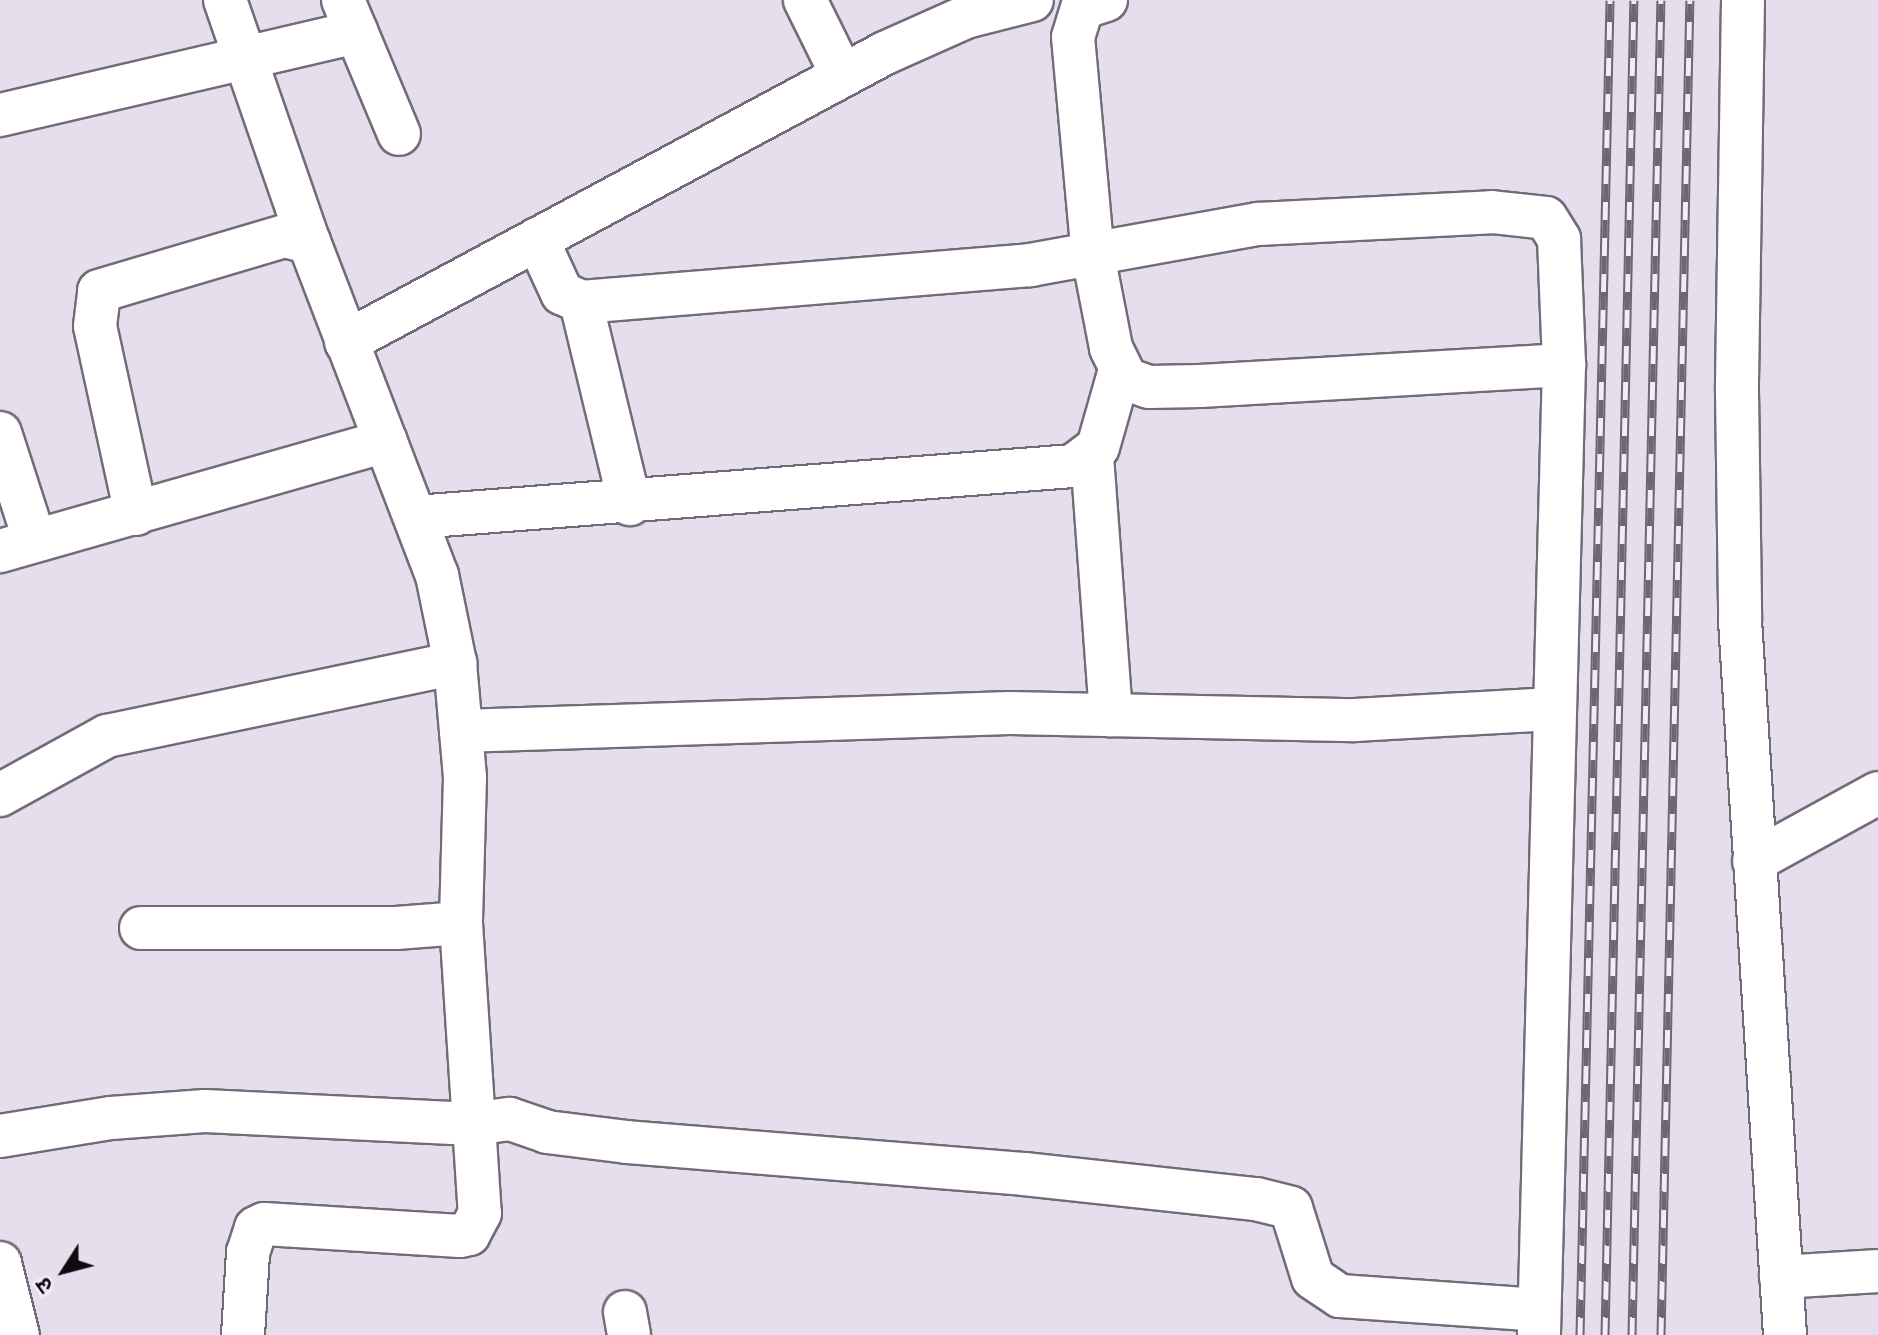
<!DOCTYPE html>
<html>
<head>
<meta charset="utf-8">
<style>
	body { margin:0 }
	#map { position:relative; width:1878px; height:1335px; overflow:hidden; background:#e6dded; font-family:Arial,"Noto Sans Devanagari",sans-serif }
	div>[style] { position:absolute }
	[style*='--x'] { left:calc(var(--x)*1px); top:calc(var(--y)*1px); width:calc(var(--w)*1px); rotate:calc(var(--a)*1deg) }
	.roads { filter:drop-shadow(2px 0 #736b79) drop-shadow(-2px 0 #736b79) drop-shadow(0 2px #736b79) drop-shadow(0 -2px #736b79) }
	.street>* { height:42px; margin:-21px; padding:0 21px; transform-origin:21px; border-radius:21px; background:#fff }
	.rail>* { height:9px; margin-top:-4.5px; transform-origin:0; background:repeating-linear-gradient(90deg,#f3eafa 0 18px,#6c6770 0 36px); box-sizing:border-box; border-block:2px solid #6c6770 }
	span { translate:-50% -50%; white-space:nowrap; text-align:center; line-height:1.15; -webkit-text-stroke:6px #f3eafa; paint-order:stroke }
	.north { position:absolute; left:24px; top:1231px; width:80px; height:80px; -webkit-text-stroke:6px #f3eafa; paint-order:stroke; rotate:234deg; font-size:22px; font-weight:700; line-height:32px; text-align:center; color:#0f0c11 }
	.north::after { content:''; display:block; margin:auto; width:28px; height:36px; background:#0f0c11; clip-path:polygon(50% 0,100% 100%,50% 72%,0 100%) }
</style>
</head>
<body>
<div id="map">
	<div class="roads">
		<div class="street">
			<i style="--x:225;--y:0;--w:256;--a:70.9"></i>
			<i style="--x:309;--y:242;--w:357;--a:69"></i>
			<i style="--x:437;--y:575;--w:90;--a:78.4"></i>
			<i style="--x:455;--y:663;--w:114;--a:85"></i>
			<i style="--x:465;--y:777;--w:146;--a:91.6"></i>
			<i style="--x:461;--y:923;--w:291;--a:86.3"></i>
			<i style="--x:480;--y:1213;--w:24;--a:118"></i>
			<i style="--x:469;--y:1234;--w:9;--a:167"></i>
			<i style="--x:460;--y:1236;--w:196;--a:-176.5"></i>
			<i style="--x:264;--y:1224;--w:9;--a:153"></i>
			<i style="--x:256;--y:1228;--w:26;--a:108"></i>
			<i style="--x:248;--y:1253;--w:82;--a:93.5"></i>
			<i style="--x:343;--y:0;--w:145;--a:67.3"></i>
			<i style="--x:805;--y:0;--w:84;--a:63.7"></i>
			<i style="--x:1106;--y:0;--w:25;--a:162"></i>
			<i style="--x:1082;--y:8;--w:30;--a:107"></i>
			<i style="--x:1073;--y:37;--w:219;--a:84.8"></i>
			<i style="--x:1093;--y:255;--w:95;--a:79"></i>
			<i style="--x:1111;--y:348;--w:34;--a:64"></i>
			<i style="--x:1126;--y:379;--w:24;--a:19"></i>
			<i style="--x:1149;--y:387;--w:51;--a:-1.1"></i>
			<i style="--x:1200;--y:386;--w:365;--a:-3.3"></i>
			<i style="--x:1743;--y:0;--w:391;--a:90.9"></i>
			<i style="--x:1737;--y:391;--w:229;--a:89.2"></i>
			<i style="--x:1740;--y:620;--w:716;--a:86.4"></i>
			<i style="--x:0;--y:115;--w:366;--a:-13.1"></i>
			<i style="--x:537;--y:239;--w:60;--a:65.2"></i>
			<i style="--x:562;--y:293;--w:21;--a:25"></i>
			<i style="--x:581;--y:302;--w:451;--a:-4.7"></i>
			<i style="--x:1030;--y:265;--w:232;--a:-10.2"></i>
			<i style="--x:1258;--y:224;--w:234;--a:-2.9"></i>
			<i style="--x:1492;--y:212;--w:54;--a:6.3"></i>
			<i style="--x:1546;--y:218;--w:25;--a:58"></i>
			<i style="--x:1559;--y:239;--w:126;--a:87.7"></i>
			<i style="--x:1564;--y:365;--w:970;--a:91.48"></i>
			<i style="--x:581;--y:302;--w:208;--a:76.4"></i>
			<i style="--x:346;--y:342;--w:612;--a:-28.2"></i>
			<i style="--x:885;--y:53;--w:89;--a:-24"></i>
			<i style="--x:966;--y:17;--w:68;--a:-14.4"></i>
			<i style="--x:0;--y:433;--w:110;--a:72.1"></i>
			<i style="--x:1092;--y:456;--w:260;--a:85.8"></i>
			<i style="--x:136;--y:514;--w:192;--a:-102.3"></i>
			<i style="--x:95;--y:326;--w:35;--a:-83"></i>
			<i style="--x:99;--y:291;--w:194;--a:-16.5"></i>
			<i style="--x:285;--y:236;--w:25;--a:14"></i>
			<i style="--x:416;--y:517;--w:659;--a:-4.44"></i>
			<i style="--x:1073;--y:466;--w:31;--a:-37"></i>
			<i style="--x:1098;--y:447;--w:80;--a:-74.1"></i>
			<i style="--x:0;--y:551;--w:401;--a:-15.9"></i>
			<i style="--x:461;--y:731;--w:549;--a:-1.88"></i>
			<i style="--x:1010;--y:713;--w:345;--a:1.2"></i>
			<i style="--x:1355;--y:720;--w:198;--a:-3.2"></i>
			<i style="--x:0;--y:795;--w:122;--a:-28.9"></i>
			<i style="--x:107;--y:736;--w:356;--a:-11.8"></i>
			<i style="--x:1754;--y:861;--w:141;--a:-28.7"></i>
			<i style="--x:141;--y:928;--w:255;--a:0"></i>
			<i style="--x:396;--y:928;--w:65;--a:-4.4"></i>
			<i style="--x:0;--y:1136;--w:112;--a:-9.2"></i>
			<i style="--x:111;--y:1118;--w:94;--a:-4.3"></i>
			<i style="--x:205;--y:1111;--w:268;--a:2.8"></i>
			<i style="--x:473;--y:1124;--w:37;--a:-8"></i>
			<i style="--x:510;--y:1119;--w:39;--a:19"></i>
			<i style="--x:547;--y:1132;--w:81;--a:7.1"></i>
			<i style="--x:627;--y:1142;--w:398;--a:4.6"></i>
			<i style="--x:1024;--y:1174;--w:233;--a:6.2"></i>
			<i style="--x:1256;--y:1199;--w:36;--a:14"></i>
			<i style="--x:1291;--y:1208;--w:73;--a:72.6"></i>
			<i style="--x:1313;--y:1278;--w:32;--a:34"></i>
			<i style="--x:1340;--y:1296;--w:199;--a:4"></i>
			<i style="--x:0;--y:1263;--w:74;--a:76"></i>
			<i style="--x:1781;--y:1277;--w:97;--a:-3.5"></i>
			<i style="--x:625;--y:1312;--w:23;--a:80"></i>
		</div>
	</div>
	<div class="rail">
		<i style="--x:1580;--y:1335;--w:1335;--a:-88.71"></i>
		<i style="--x:1605;--y:1335;--w:1335;--a:-88.76"></i>
		<i style="--x:1632;--y:1335;--w:1335;--a:-88.76"></i>
		<i style="--x:1661;--y:1335;--w:1335;--a:-88.76"></i>
	</div>
	<div class="north">उ</div>
</div>
</body>
</html>
